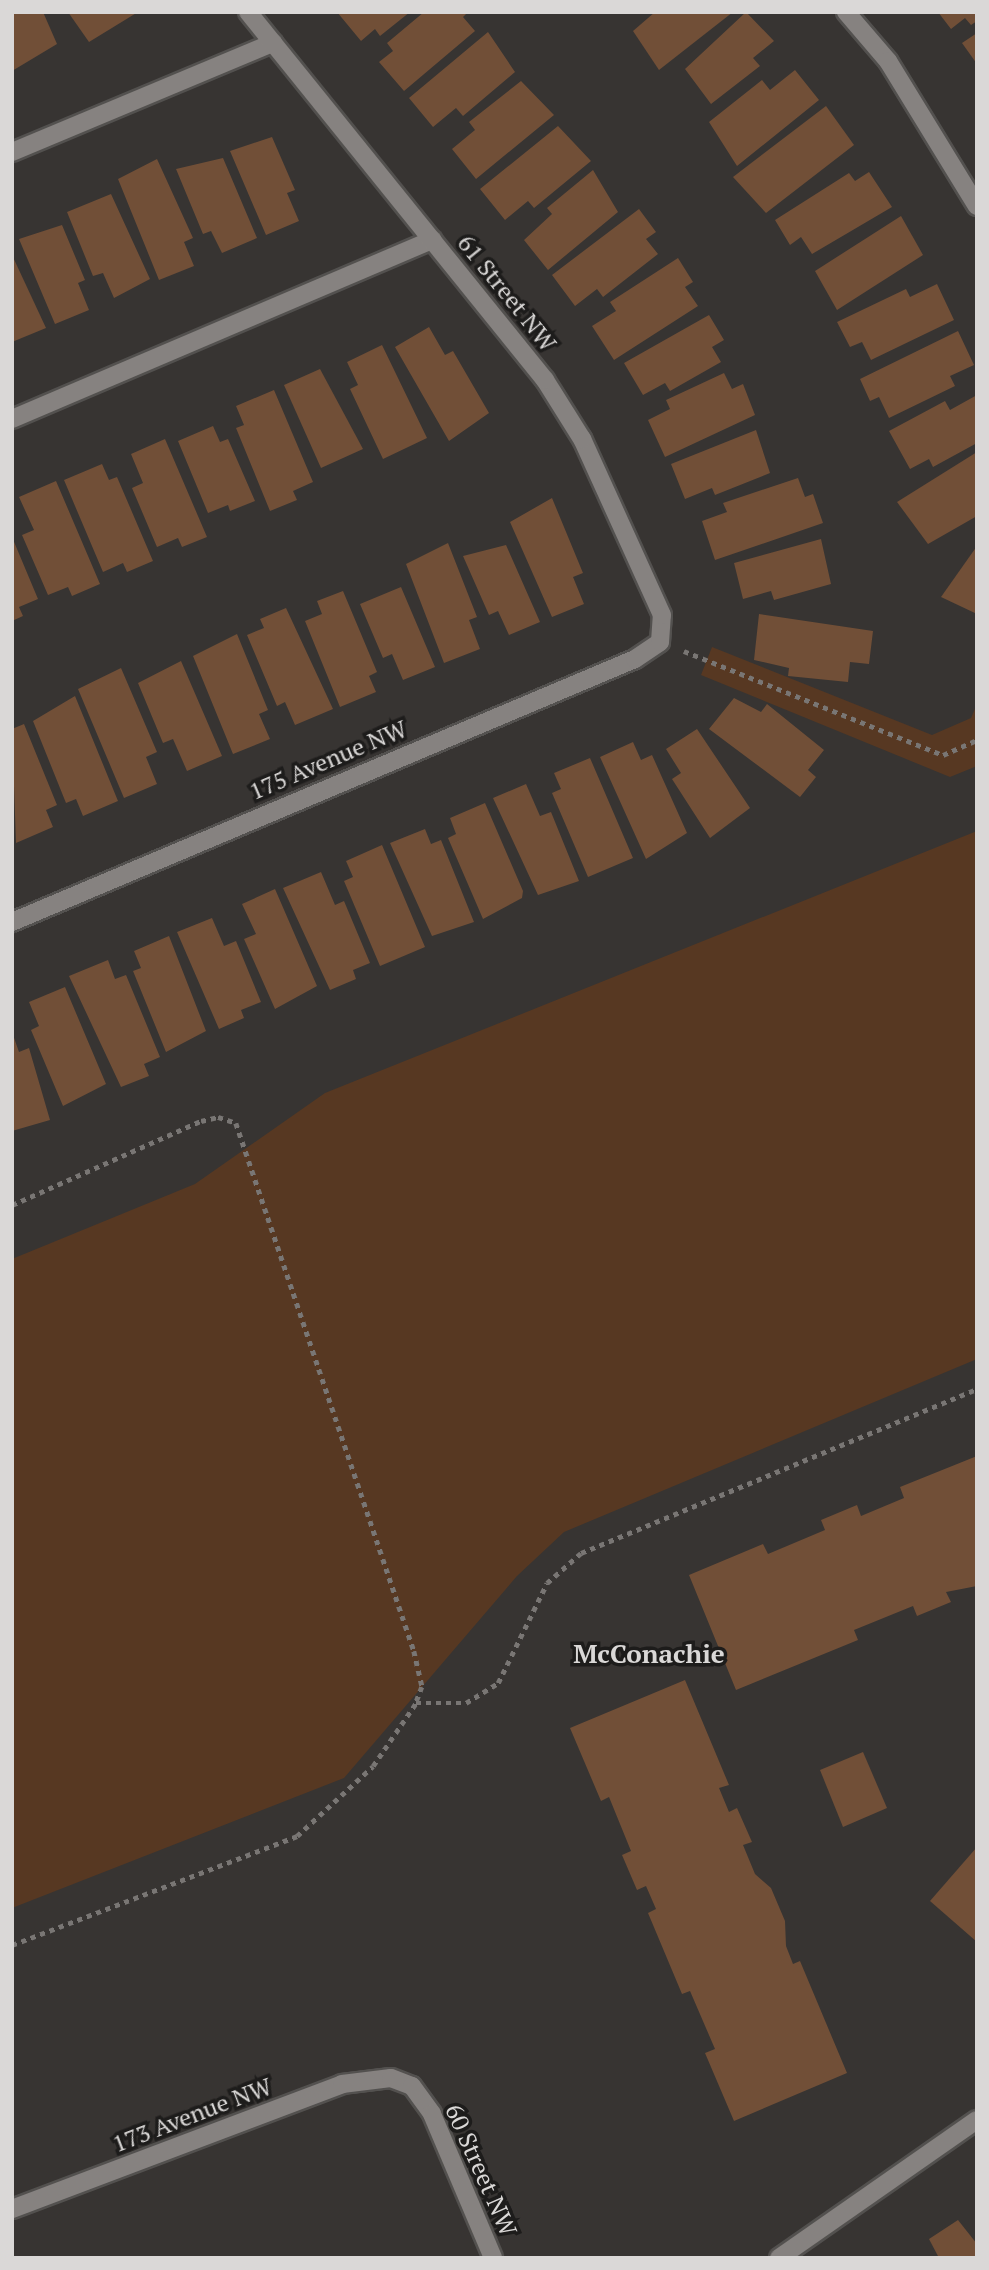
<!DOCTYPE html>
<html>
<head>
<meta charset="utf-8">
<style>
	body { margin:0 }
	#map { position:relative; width:989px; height:2270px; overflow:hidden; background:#373432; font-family:"PT Serif",serif }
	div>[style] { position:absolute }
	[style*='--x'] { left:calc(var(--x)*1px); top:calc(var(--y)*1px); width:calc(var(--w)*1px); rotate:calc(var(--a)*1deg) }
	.green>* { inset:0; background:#573822 }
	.building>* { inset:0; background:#714f37 }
	.path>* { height:4.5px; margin-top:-2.25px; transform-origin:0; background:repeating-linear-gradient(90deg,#797674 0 5px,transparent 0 10px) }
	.roads { filter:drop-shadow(2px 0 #53514f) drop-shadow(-2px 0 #53514f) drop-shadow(0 2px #53514f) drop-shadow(0 -2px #53514f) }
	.minor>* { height:18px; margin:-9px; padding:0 9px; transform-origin:9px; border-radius:9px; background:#868280 }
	span { translate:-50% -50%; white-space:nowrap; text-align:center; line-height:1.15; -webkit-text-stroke:7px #1d1c1b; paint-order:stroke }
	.street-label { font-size:24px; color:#dad8d7 }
	.neighbourhood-label { font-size:26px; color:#dad8d7; font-weight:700 }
	.frame { position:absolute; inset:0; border:14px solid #dad8d7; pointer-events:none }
</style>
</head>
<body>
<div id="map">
	<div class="green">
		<i style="clip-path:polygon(712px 647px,932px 735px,971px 718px,977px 704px,977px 766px,950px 777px,701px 675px)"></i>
		<i style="clip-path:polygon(977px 831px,977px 1359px,564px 1532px,517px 1576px,344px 1778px,12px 1908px,12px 1259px,195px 1184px,325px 1093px)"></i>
	</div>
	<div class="building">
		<i style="clip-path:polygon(12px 12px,43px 12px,57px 44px,12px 71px)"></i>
		<i style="clip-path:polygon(68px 12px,138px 12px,89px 42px)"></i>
		<i style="clip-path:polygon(337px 12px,410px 12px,380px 36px,375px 29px,361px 41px)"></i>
		<i style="clip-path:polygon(424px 12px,468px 12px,463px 17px,475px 31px,404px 91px,379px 62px,393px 51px,387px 43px)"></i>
		<i style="clip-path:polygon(655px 12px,733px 12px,659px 70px,633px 31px)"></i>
		<i style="clip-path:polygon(746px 12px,774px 41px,753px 58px,760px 66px,711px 104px,685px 69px)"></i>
		<i style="clip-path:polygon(938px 12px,977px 12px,977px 21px,971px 25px,965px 18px,951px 29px)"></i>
		<i style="clip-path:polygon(488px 32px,515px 72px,463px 116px,456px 108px,433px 127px,409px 98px)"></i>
		<i style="clip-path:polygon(977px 33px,977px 64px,962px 43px)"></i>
		<i style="clip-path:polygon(795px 70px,819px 100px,737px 166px,709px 122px,762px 80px,770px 90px)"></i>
		<i style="clip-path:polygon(521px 81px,554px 115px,476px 179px,452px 149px,475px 130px,469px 122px)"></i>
		<i style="clip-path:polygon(826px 106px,854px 145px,766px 213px,733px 177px)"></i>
		<i style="clip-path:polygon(558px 126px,591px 161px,534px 208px,528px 201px,505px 220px,480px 189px)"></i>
		<i style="clip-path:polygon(272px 137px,295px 190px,287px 193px,299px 221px,266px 235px,230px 151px)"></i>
		<i style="clip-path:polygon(223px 158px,257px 238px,222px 253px,211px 231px,203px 234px,176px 169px)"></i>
		<i style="clip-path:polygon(157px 159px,193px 238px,184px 242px,194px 266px,159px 280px,118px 179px)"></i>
		<i style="clip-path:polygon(593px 170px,618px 212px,548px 270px,524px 240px,552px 214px,547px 208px)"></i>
		<i style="clip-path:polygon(869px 172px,892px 207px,812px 254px,801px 237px,790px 245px,775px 220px,849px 173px,855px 181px)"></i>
		<i style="clip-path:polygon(111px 194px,150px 279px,114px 298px,103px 273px,93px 276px,67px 212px)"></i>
		<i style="clip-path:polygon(639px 209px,656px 232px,646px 239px,658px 254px,603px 297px,597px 289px,575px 306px,552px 275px)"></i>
		<i style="clip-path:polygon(901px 216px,923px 255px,837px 310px,815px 271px)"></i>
		<i style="clip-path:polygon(62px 225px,85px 280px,78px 283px,89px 310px,55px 324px,19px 239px)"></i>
		<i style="clip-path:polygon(12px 255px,46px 328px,12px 342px)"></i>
		<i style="clip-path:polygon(678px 258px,693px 282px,685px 287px,698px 306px,614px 360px,592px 326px,616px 311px,610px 302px)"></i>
		<i style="clip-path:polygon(937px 284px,954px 320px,871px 360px,862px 342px,850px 347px,837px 322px,906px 289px,910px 297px)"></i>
		<i style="clip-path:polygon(709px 315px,724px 340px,712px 347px,721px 362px,670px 391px,665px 383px,643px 395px,624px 363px)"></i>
		<i style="clip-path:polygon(429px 327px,445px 355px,453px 351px,489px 413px,449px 441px,395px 347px)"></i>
		<i style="clip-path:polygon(958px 331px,974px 365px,950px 376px,955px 386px,889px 418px,879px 397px,870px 401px,860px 379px)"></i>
		<i style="clip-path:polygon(382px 345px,427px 438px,383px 459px,350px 389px,358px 385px,347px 362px)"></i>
		<i style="clip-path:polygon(320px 369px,363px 449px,321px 468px,284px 385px)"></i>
		<i style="clip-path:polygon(724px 373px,732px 389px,743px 384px,755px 415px,665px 457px,648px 420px,670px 409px,666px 400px)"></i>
		<i style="clip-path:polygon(274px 390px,313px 482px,293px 491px,297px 500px,270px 511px,236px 428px,244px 425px,236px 406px)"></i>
		<i style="clip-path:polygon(977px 395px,977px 443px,933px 467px,929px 459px,910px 469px,889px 431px,945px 401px,950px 410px)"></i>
		<i style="clip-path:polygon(213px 426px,220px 442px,228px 439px,255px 501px,230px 511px,228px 505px,208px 513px,178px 441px)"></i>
		<i style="clip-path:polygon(756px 430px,770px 473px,715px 495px,712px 488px,685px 499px,671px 464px)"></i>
		<i style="clip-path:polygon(165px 439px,207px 537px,182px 547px,178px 538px,157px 547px,132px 488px,143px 483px,131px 454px)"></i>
		<i style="clip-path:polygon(977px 452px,977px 516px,928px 544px,897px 502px)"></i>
		<i style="clip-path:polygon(102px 464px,109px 480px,117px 477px,153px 561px,127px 572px,123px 563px,103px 572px,64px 480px)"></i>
		<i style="clip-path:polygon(798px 478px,805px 497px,813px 494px,823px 523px,715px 560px,702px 521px,727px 512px,723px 503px)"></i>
		<i style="clip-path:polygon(56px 481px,100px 584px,72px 596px,68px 587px,48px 595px,22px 535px,34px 530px,19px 497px)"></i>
		<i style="clip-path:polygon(552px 498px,583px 573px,573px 577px,584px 604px,552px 617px,510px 522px)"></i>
		<i style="clip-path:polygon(12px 537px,38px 599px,19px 607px,23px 616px,12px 621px)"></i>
		<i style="clip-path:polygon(821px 539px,831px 584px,774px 600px,771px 591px,743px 599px,734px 563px)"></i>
		<i style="clip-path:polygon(448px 543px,477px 617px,469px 620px,480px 649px,444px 663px,406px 564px)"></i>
		<i style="clip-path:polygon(506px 545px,540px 622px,509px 635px,498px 611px,489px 615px,463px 556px)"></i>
		<i style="clip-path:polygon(977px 546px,977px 614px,941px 597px)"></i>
		<i style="clip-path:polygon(401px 587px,435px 667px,403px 680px,392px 654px,383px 658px,360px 604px)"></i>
		<i style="clip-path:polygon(343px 591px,377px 672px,369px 676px,376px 692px,340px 707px,305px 621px,322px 614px,317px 601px)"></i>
		<i style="clip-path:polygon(286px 608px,333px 709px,295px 725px,285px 702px,277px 706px,247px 635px,264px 628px,260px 619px)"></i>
		<i style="clip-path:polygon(759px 614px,873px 631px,869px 664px,850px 662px,848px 682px,788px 676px,789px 668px,754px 660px)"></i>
		<i style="clip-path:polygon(237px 634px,268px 710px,259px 714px,270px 739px,233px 754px,193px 656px)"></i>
		<i style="clip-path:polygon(181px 661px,222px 756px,187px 771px,173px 739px,163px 743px,138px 683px)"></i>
		<i style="clip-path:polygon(121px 668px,157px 752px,146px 757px,157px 784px,124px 798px,78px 689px)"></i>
		<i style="clip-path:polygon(75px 696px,118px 801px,83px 816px,76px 799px,66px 803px,33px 721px)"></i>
		<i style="clip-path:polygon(734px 698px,761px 712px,767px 704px,824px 750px,808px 770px,816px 777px,800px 797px,709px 729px)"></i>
		<i style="clip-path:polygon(24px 724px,57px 805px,46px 810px,53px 827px,16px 843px,12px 729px)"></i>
		<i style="clip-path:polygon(697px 729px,750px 808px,710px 838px,672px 779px,681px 773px,666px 749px)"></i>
		<i style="clip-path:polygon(633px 742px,641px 760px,652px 755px,687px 833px,646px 859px,600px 757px)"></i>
		<i style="clip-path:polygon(590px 758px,633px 858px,588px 877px,552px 793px,561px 789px,554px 773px)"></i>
		<i style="clip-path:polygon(526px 784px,540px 816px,551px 812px,579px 881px,538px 895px,493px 798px)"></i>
		<i style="clip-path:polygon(485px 803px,523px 891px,522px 898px,483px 919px,448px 838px,456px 834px,450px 818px)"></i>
		<i style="clip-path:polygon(425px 829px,431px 844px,441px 840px,474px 922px,432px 936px,390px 843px)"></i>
		<i style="clip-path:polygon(382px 845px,425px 947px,380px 966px,344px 881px,353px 877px,346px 861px)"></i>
		<i style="clip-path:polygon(321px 872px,335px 905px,344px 901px,370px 963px,353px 970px,356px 979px,330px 990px,283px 888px)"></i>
		<i style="clip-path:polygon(275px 889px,317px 986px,275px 1009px,244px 939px,256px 934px,242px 904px)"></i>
		<i style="clip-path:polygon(212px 918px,224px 946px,236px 941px,261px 1002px,241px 1010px,244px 1018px,219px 1029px,177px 932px)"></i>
		<i style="clip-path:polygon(169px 936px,206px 1031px,166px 1052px,133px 971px,141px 968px,134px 951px)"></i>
		<i style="clip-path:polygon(108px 960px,115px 979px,126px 975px,160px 1057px,144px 1064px,149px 1076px,121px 1087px,69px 976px)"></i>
		<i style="clip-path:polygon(65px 987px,106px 1084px,63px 1106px,31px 1030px,39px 1026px,29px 1002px)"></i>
		<i style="clip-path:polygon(12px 1032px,19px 1052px,29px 1048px,50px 1120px,12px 1131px)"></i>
		<i style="clip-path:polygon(977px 1456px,977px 1586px,946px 1592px,951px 1602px,917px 1616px,913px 1606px,854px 1630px,858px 1640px,736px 1690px,689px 1575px,763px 1544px,768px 1554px,825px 1530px,821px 1520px,857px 1505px,861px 1516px,904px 1498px,900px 1487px)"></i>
		<i style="clip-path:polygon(685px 1680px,729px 1785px,719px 1788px,729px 1812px,737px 1808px,752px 1842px,743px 1845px,755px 1874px,771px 1888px,785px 1921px,786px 1946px,793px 1964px,800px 1961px,847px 2073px,734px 2121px,705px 2053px,715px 2049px,690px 1991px,682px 1994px,648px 1913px,656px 1909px,646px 1886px,637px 1890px,622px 1855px,631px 1851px,609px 1797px,601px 1801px,570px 1728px)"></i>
		<i style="clip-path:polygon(863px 1752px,887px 1808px,843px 1827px,820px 1770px)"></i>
		<i style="clip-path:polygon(977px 1847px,977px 1942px,930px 1901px)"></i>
		<i style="clip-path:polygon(958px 2220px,977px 2244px,977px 2258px,939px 2258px,929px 2239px)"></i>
	</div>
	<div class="path">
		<i style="--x:684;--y:651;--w:279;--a:21.9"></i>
		<i style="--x:943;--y:755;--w:37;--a:-24"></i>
		<i style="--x:12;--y:1205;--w:207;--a:-24"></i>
		<i style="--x:201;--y:1121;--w:17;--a:-13"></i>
		<i style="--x:218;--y:1117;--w:19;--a:18"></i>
		<i style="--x:236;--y:1123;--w:557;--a:71.37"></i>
		<i style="--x:414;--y:1651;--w:37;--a:77"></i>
		<i style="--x:422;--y:1687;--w:17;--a:111"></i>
		<i style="--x:416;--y:1703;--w:50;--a:0"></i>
		<i style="--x:466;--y:1703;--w:38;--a:-32"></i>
		<i style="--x:498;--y:1683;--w:111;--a:-63.9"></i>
		<i style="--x:547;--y:1583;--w:45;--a:-41.4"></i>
		<i style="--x:581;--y:1553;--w:429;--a:-22.5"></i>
		<i style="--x:12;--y:1945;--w:305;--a:-20.9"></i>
		<i style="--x:297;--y:1836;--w:103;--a:-42.6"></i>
		<i style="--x:373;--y:1766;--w:76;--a:-55.7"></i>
	</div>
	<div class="roads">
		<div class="minor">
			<i style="--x:846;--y:12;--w:65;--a:49.4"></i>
			<i style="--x:888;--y:61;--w:170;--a:58.5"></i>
			<i style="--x:12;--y:152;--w:283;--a:-22.7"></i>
			<i style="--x:12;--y:419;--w:457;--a:-23.1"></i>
			<i style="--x:12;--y:922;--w:676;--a:-22.89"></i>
			<i style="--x:635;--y:659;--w:30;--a:-34"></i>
			<i style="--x:660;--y:642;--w:27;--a:-86"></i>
			<i style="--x:662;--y:615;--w:193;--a:-114.4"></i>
			<i style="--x:582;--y:439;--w:70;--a:-122.1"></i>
			<i style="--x:545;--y:380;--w:473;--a:-128.9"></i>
			<i style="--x:12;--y:2209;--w:353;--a:-20.7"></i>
			<i style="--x:342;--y:2084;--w:49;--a:-7"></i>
			<i style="--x:391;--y:2078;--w:22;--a:21"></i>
			<i style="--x:412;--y:2086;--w:34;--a:54"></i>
			<i style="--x:432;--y:2114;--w:156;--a:67"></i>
			<i style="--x:779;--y:2258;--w:241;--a:-34.9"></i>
		</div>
	</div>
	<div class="street-label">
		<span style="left:507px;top:293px;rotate:51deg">61 Street NW</span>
		<span style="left:328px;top:760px;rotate:-23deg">175 Avenue NW</span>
		<span style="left:192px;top:2115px;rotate:-21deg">173 Avenue NW</span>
		<span style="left:481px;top:2170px;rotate:66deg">60 Street NW</span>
	</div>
	<div class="neighbourhood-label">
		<span style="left:649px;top:1654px">McConachie</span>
	</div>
	<div class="frame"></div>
</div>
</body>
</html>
